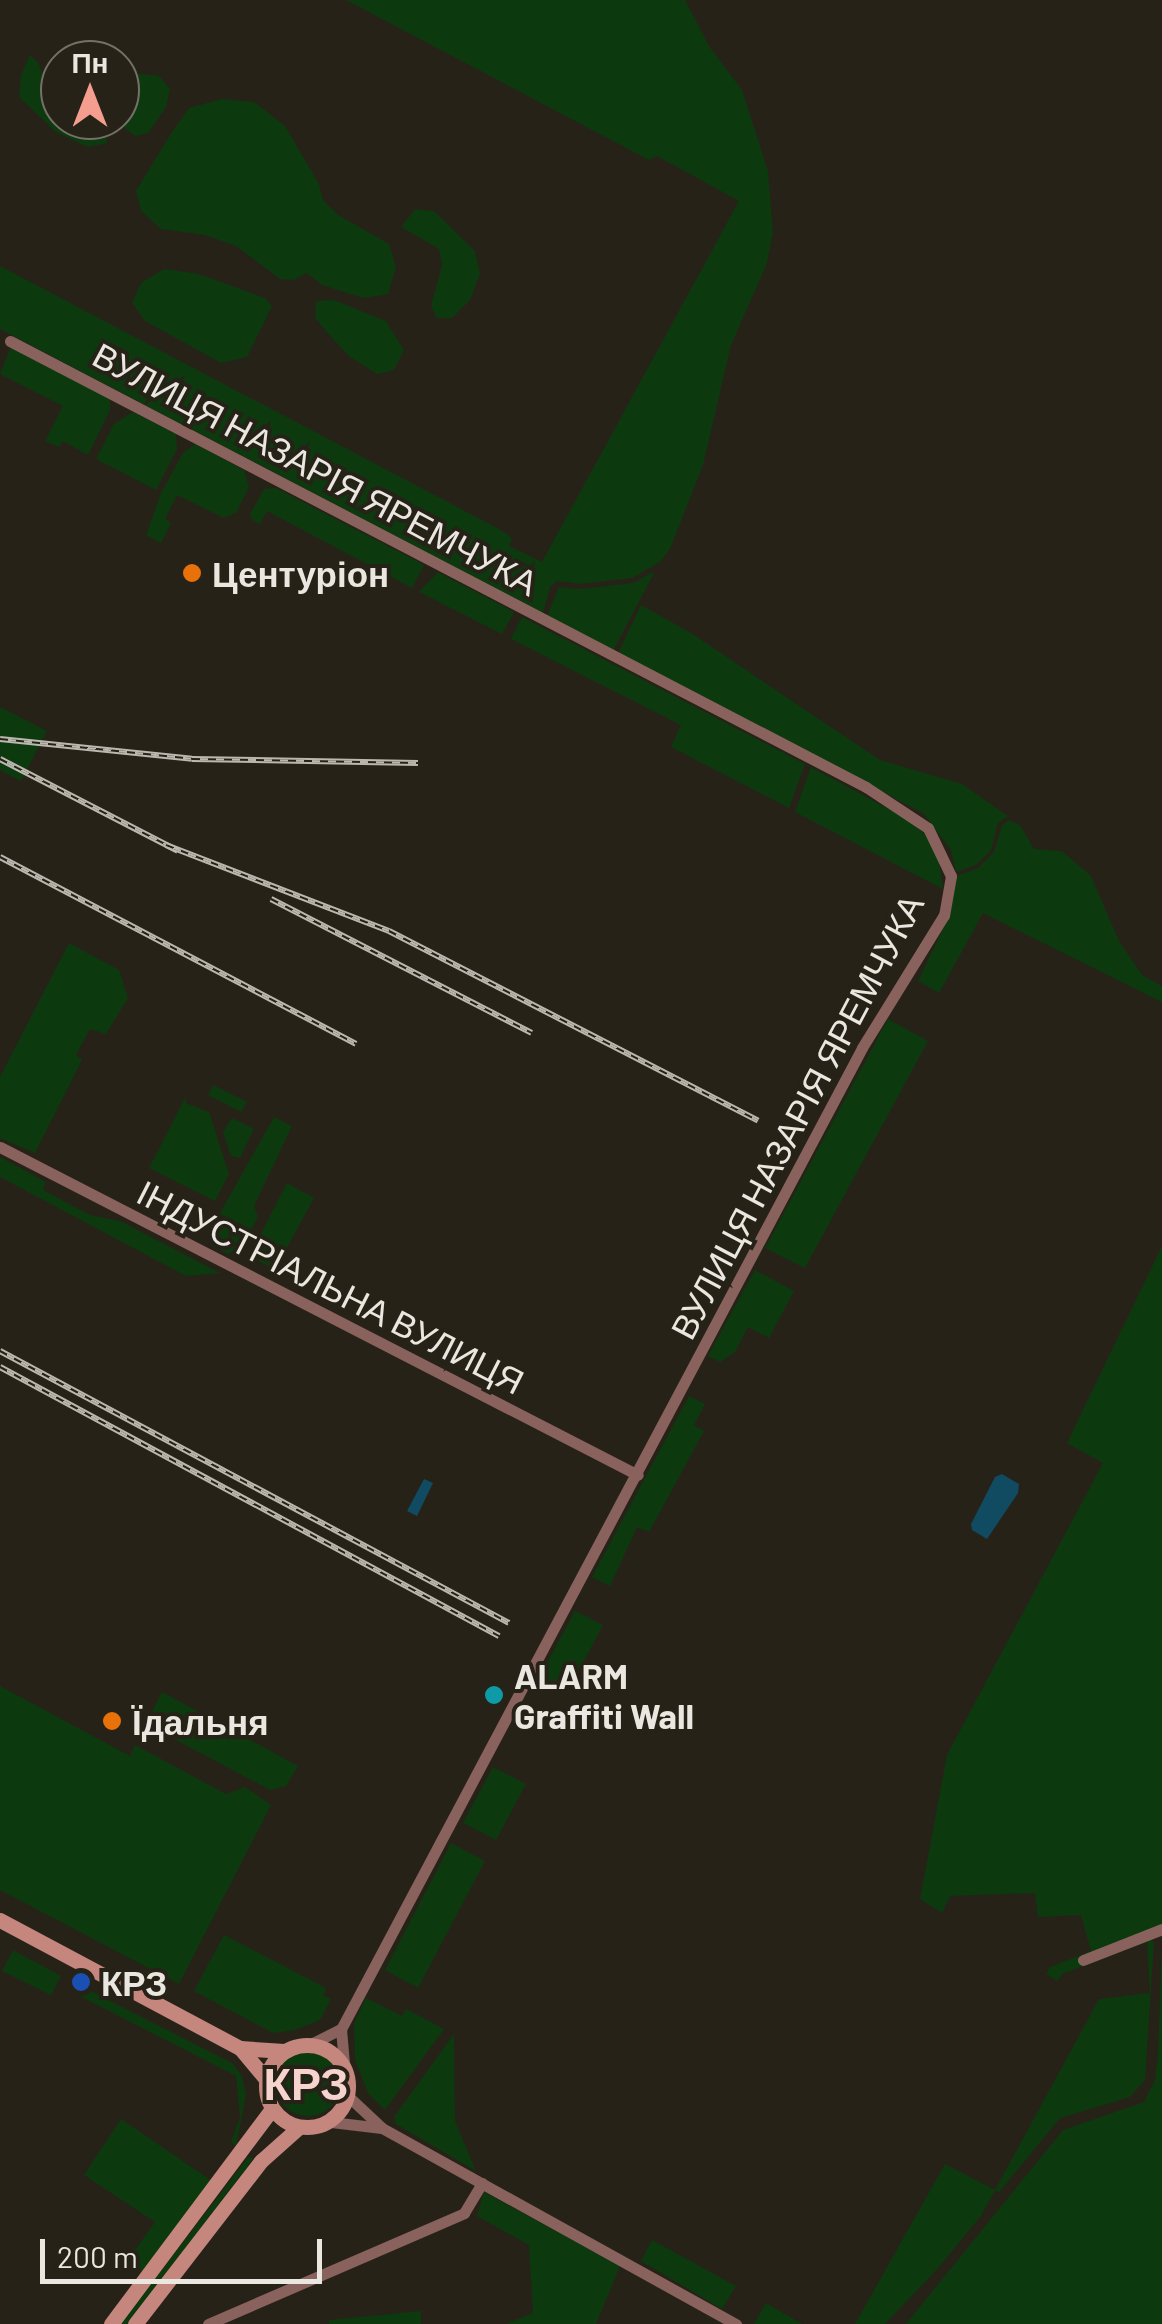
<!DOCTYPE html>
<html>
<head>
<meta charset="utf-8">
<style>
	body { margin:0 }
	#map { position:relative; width:1162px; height:2324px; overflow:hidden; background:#272218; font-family:Barlow,sans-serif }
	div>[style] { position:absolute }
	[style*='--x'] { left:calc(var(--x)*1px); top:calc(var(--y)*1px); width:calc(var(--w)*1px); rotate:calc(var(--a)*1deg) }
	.green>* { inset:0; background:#0d390f }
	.round { border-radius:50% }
	.water>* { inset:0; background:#104b62 }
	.street>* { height:11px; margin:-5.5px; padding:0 5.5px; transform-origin:5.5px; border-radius:5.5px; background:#89625d }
	.secondary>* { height:15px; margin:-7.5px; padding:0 7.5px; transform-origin:7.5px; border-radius:7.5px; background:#c4867d }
	.secondary>.ring { margin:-7.5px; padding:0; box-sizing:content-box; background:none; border:15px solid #c4867d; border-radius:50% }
	.rail>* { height:6px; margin-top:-3px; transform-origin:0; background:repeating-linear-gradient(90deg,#272218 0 8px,#bbb8b0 0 16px); box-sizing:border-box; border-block:2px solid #bbb8b0 }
	.dots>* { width:28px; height:28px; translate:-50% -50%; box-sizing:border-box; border:5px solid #272218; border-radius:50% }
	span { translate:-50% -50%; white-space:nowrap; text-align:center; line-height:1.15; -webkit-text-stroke:8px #272218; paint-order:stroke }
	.street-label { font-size:35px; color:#eae7e0 }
	.poi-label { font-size:35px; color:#eae7e0; font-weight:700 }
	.left { translate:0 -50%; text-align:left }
	.district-label { font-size:45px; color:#f6d3cc; font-weight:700 }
	.north { position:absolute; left:40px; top:40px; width:100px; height:100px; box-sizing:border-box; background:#272218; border:2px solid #757168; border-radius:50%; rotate:0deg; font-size:28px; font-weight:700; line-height:40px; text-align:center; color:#eae7e0 }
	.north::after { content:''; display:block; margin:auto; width:35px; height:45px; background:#f59d8e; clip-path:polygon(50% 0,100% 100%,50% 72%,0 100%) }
	.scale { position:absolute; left:40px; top:2239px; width:282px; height:45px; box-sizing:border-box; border:5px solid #eae7e0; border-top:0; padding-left:12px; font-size:30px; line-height:35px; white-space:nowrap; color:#eae7e0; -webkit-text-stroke:8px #272218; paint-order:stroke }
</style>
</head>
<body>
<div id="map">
	<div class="green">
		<i style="clip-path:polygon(346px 0,685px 0,709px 46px,742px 90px,768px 171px,773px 232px,767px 263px,731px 345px,703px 465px,670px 549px,660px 562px,632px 578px,580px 584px,557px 581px,550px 587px,543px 613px,0 329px,0 266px,499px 529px,512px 538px,509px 546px,542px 562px,739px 201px,657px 156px,649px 160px)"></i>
		<i style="clip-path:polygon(30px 55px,39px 64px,46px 87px,60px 97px,60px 120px,94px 120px,106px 130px,107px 143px,87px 147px,56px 132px,19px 97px,21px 75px)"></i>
		<i style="clip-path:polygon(133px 73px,159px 76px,170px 89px,166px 107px,148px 133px,136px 136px,124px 128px,120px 118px,120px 77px)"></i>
		<i style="clip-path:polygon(222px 99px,254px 102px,285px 126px,319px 184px,323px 200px,338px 215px,389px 244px,396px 267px,388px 294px,363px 298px,322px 285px,307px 273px,293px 280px,280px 279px,236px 246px,205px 235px,161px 229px,141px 211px,136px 191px,170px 135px,189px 108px)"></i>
		<i style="clip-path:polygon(415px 209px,434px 211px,475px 251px,480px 274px,470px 300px,452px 318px,437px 318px,431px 306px,442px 265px,439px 249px,401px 227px)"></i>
		<i style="clip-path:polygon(164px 269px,199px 274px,265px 298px,272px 306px,247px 357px,221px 363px,145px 321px,132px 303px,141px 283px)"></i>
		<i style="clip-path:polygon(334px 300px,386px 321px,404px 350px,394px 370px,377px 374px,350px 357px,332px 338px,315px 318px,316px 301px)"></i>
		<i style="clip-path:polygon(11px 347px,110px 398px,110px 410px,88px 455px,63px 441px,59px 447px,45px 441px,63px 406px,0 374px)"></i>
		<i style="clip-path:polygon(133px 412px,176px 434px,177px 449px,156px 490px,96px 459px,114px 424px)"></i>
		<i style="clip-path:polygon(195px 444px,244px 470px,249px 487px,236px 513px,224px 518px,177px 495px,165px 519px,171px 523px,161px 543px,146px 535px,161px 493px,183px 453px)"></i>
		<i style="clip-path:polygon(276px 488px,424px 565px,412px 588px,267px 511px,260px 524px,252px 520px,250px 514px,264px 489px)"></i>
		<i style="clip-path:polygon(655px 571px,613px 651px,547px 616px,559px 587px,580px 589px,633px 583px)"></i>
		<i style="clip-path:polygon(438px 572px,514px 612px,502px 634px,419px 592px)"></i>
		<i style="clip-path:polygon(641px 605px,691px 633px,880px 760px,962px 784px,1008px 816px,998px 823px,991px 850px,976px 865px,956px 872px,951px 850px,923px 813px,618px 653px)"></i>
		<i style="clip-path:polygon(522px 617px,805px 764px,789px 808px,671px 747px,681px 725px,511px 639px)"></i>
		<i style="clip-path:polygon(0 707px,47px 731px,21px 781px,0 770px)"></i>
		<i style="clip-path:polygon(811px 767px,905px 818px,926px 835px,939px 860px,943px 889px,795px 812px)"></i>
		<i style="clip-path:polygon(1009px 820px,1020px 825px,1034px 849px,1062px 851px,1091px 876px,1119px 941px,1142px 975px,1162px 986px,1162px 1002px,983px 913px,939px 993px,918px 981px,946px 923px,957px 876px,978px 868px,994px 852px,1002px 825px)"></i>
		<i style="clip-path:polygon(69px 943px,119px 970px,128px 998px,106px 1034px,90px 1029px,76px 1055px,82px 1060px,35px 1153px,0 1138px,0 1077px)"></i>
		<i style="clip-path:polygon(888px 1019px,928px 1041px,805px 1268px,765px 1248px)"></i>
		<i style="clip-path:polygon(213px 1085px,247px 1102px,241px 1112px,208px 1095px)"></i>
		<i style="clip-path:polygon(186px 1096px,186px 1103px,209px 1112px,229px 1174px,215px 1201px,149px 1168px)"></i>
		<i style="clip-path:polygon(274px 1117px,292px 1126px,254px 1206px,258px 1217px,244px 1244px,228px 1254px,211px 1245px,210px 1231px)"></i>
		<i style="clip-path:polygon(232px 1118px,254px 1129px,240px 1158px,231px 1156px,223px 1132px)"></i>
		<i style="clip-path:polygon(0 1157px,46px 1182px,43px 1190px,90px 1215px,120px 1221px,220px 1273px,186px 1276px,0 1177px)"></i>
		<i style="clip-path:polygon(287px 1183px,314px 1198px,275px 1270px,255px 1259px,253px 1249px)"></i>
		<i style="clip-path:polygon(1162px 1246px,1162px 1926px,1146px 1937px,1154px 1942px,1145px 2080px,1130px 2097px,1060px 2118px,999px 2192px,995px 2191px,980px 2217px,939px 2267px,885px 2324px,855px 2324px,945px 2164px,995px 2190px,1099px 1999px,1150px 1993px,1147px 1942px,1062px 1974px,1057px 1981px,1046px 1974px,1050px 1967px,1091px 1951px,1081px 1915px,1038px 1917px,1035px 1893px,950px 1896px,942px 1913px,920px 1899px,947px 1755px,1103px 1463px,1067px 1443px)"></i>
		<i style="clip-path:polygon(755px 1270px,794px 1291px,769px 1338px,748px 1327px,735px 1352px,720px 1362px,708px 1356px)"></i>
		<i style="clip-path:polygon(689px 1396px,705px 1404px,694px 1425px,704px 1431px,649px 1532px,637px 1527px,610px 1586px,592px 1577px)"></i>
		<i style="clip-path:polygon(575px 1611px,603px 1625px,567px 1693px,539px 1678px)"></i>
		<i style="clip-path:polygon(0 1686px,130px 1756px,135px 1745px,226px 1794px,245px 1787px,271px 1805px,179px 1984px,0 1890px)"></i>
		<i style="clip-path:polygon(162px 1692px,298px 1766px,286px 1786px,270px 1790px,146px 1724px)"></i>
		<i style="clip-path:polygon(493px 1767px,526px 1784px,496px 1840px,463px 1823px)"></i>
		<i style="clip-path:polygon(451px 1843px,485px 1861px,418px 1988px,385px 1970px)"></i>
		<i style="clip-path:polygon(224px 1935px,326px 1988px,323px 1995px,331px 1999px,320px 2020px,295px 2030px,273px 2033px,194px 1991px)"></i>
		<i style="clip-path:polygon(1162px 1939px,1162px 2324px,906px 2324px,1063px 2130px,1144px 2102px,1155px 2080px,1158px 2055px)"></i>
		<i style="clip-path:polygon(13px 1950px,61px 1976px,51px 1995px,2px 1971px)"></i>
		<i style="clip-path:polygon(75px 1983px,232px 2063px,242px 2076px,246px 2095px,236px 2146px,231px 2142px,240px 2117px,236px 2076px,70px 1991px)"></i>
		<i style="clip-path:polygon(366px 1998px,402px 2016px,406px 2009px,444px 2029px,385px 2110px,368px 2093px,355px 2060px,354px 2023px)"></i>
		<i style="clip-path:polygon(454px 2034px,455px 2121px,476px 2171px,396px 2124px,394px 2117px)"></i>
		<i class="round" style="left:275px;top:2050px;width:66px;height:66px"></i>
		<i style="clip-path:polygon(121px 2119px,212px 2181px,143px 2272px,128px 2260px,155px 2222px,84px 2175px)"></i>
		<i style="clip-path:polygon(249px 2156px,253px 2159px,127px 2324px,121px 2324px)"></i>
		<i style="clip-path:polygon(484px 2192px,620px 2266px,596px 2324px,506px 2324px,533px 2313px,529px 2245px,477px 2216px)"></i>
		<i style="clip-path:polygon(652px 2240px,736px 2286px,722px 2309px,641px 2261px)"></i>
		<i style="clip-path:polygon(766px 2303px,802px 2324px,754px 2324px)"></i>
		<i style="clip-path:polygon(421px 2311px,421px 2324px,329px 2324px,329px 2320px)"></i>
	</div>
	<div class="water">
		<i style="clip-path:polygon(1002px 1474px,1019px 1484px,1018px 1493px,987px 1539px,972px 1530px,971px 1524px,995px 1477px)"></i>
		<i style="clip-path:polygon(424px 1479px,433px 1483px,417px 1516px,407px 1511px)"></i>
	</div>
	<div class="street">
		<i style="--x:10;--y:341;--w:965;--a:27.52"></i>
		<i style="--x:866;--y:787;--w:74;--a:33.5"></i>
		<i style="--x:928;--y:828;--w:53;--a:64.4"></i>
		<i style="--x:951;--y:876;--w:40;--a:100"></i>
		<i style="--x:944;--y:915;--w:156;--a:121.7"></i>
		<i style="--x:862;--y:1048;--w:1111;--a:117.97"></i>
		<i style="--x:341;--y:2029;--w:35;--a:85"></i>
		<i style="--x:0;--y:1147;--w:717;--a:27.21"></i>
		<i style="--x:1083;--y:1960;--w:85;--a:-21.4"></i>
		<i style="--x:311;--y:2044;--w:34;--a:-27"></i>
		<i style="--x:349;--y:2097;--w:45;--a:43.2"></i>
		<i style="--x:382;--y:2128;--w:405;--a:29"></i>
		<i style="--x:331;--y:2122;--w:51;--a:6.7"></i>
		<i style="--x:208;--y:2324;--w:279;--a:-23.4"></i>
		<i style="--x:464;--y:2213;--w:35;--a:-59"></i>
	</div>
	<div class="secondary">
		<i style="--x:0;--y:1920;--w:272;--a:28.1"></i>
		<i style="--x:240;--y:2048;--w:39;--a:50"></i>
		<i class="ring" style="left:266px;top:2045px;width:67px;height:67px"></i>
		<i style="--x:240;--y:2048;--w:44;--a:3.9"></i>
		<i style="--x:111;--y:2324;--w:267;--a:-53.2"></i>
		<i style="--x:135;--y:2324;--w:206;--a:-52.3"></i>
		<i style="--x:261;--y:2161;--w:50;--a:-41.7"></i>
	</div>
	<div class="rail">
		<i style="--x:0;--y:739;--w:193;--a:5.9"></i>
		<i style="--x:192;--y:759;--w:226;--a:1"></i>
		<i style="--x:0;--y:759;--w:200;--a:27.3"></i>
		<i style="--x:166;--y:845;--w:239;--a:21.1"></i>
		<i style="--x:389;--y:931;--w:415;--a:27.2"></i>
		<i style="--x:0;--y:857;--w:402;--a:27.7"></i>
		<i style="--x:271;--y:899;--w:293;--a:27.2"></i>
		<i style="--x:0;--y:1351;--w:577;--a:28.12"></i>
		<i style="--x:0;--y:1367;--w:567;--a:28.33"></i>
	</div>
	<div class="dots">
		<i style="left:192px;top:573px;background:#e8710a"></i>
		<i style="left:494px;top:1695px;background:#0f9aa8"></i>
		<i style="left:112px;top:1721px;background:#e8710a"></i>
		<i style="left:81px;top:1982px;background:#1a4fb4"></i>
	</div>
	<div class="street-label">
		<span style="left:316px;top:468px;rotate:28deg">ВУЛИЦЯ НАЗАРІЯ ЯРЕМЧУКА</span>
		<span style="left:796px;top:1116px;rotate:-62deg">ВУЛИЦЯ НАЗАРІЯ ЯРЕМЧУКА</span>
		<span style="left:331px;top:1286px;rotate:27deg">ІНДУСТРІАЛЬНА ВУЛИЦЯ</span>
	</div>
	<div class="poi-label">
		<span class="left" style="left:212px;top:573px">Центуріон</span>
		<span class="left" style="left:514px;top:1695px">ALARM<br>Graffiti Wall</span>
		<span class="left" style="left:132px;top:1721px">Їдальня</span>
		<span class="left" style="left:101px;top:1982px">КРЗ</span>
	</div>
	<div class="district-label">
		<span style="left:306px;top:2083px">КРЗ</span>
	</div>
	<div class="north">Пн</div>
	<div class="scale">200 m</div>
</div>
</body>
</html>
